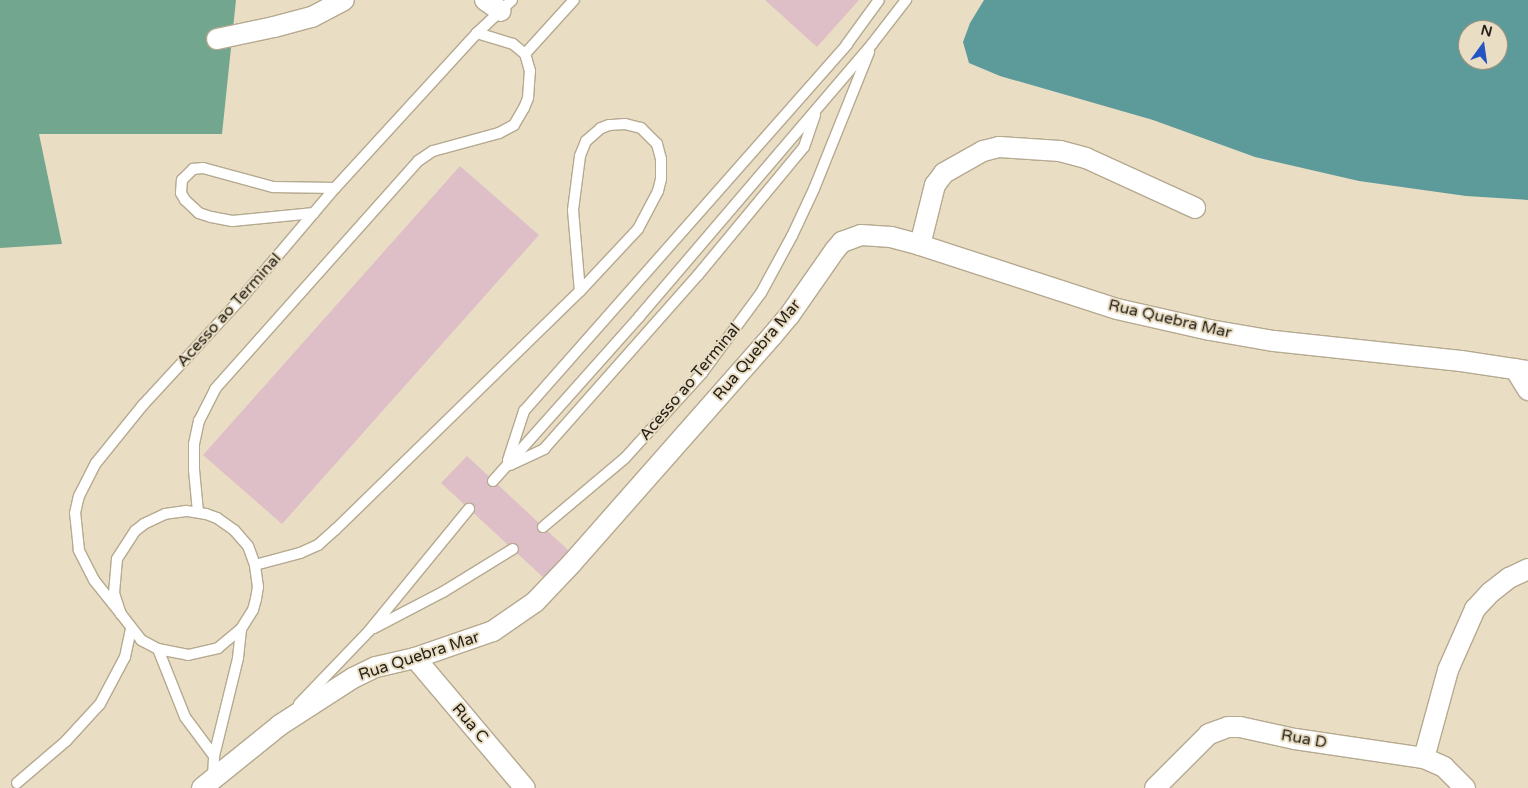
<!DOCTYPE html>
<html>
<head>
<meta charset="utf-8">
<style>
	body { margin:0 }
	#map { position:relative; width:1528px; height:788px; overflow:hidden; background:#e9ddc3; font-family:"Varela Round",sans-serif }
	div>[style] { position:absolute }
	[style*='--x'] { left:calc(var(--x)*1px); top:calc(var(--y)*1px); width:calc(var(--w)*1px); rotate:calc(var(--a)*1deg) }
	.forest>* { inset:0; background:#73a68e }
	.water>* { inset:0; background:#5d9b9b }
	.building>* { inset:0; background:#debfc8 }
	.roads { filter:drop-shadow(1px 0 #b5a990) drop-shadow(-1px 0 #b5a990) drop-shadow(0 1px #b5a990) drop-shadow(0 -1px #b5a990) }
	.service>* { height:10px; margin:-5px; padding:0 5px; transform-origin:5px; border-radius:5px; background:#fff }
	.minor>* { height:20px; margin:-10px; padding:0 10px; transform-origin:10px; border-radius:10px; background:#fff }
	span { translate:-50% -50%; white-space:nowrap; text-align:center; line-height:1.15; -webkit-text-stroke:4px #e9ddc3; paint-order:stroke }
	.street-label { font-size:16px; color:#262118 }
	.north { position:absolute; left:1458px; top:20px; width:50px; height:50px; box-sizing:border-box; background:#e9ddc3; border:1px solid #9b927f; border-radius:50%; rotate:14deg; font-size:14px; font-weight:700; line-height:20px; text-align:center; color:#262118 }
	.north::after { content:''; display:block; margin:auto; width:18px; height:22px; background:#2356c3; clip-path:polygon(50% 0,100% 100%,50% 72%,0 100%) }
</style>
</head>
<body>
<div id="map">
	<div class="forest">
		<i style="clip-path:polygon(0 0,236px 0,222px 134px,39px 134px,62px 244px,0 248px)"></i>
	</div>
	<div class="water">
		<i style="clip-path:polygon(evenodd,984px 0,1528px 0,1528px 200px,1466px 196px,1359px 181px,1255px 157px,1153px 120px,1000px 76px,969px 63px,963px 42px,970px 23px,984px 0,1468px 30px,1498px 30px,1498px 60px,1468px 60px,1468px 30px)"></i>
	</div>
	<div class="building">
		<i style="clip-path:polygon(765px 0,859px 0,817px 47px)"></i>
		<i style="clip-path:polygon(460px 166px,539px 235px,282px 524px,203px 455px)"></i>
		<i style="clip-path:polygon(467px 456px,569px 551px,544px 578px,441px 483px)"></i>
	</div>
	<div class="roads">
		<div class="service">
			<i style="--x:525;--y:54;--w:73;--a:-47.8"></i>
			<i style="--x:314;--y:213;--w:82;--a:174.4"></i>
			<i style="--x:232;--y:221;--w:21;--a:-169"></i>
			<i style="--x:211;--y:217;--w:13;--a:-162"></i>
			<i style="--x:199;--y:213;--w:19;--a:-137"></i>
			<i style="--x:185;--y:200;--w:8;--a:-120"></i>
			<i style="--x:181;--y:193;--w:13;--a:-86"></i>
			<i style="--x:182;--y:180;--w:16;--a:-45"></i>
			<i style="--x:193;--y:169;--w:10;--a:-6"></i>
			<i style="--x:203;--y:168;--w:73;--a:15.2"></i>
			<i style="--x:273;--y:187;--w:62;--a:0.9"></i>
			<i style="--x:508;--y:460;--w:52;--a:-71.9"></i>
			<i style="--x:524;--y:411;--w:489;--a:-48.6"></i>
			<i style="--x:847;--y:44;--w:54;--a:-54"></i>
			<i style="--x:510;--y:465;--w:38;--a:-25"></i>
			<i style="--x:544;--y:449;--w:232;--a:-48.5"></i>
			<i style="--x:698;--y:275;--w:166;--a:-50.4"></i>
			<i style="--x:804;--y:147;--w:34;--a:-71"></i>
			<i style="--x:493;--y:481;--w:220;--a:-48.3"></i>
			<i style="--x:639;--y:317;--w:359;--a:-49.5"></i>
			<i style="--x:872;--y:44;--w:56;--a:-52.3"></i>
			<i style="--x:198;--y:512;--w:42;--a:-95.4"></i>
			<i style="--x:194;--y:470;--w:26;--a:-90"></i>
			<i style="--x:194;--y:444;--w:24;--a:-78"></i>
			<i style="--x:199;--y:421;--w:36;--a:-63"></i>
			<i style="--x:215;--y:389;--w:305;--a:-48.3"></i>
			<i style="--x:418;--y:161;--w:18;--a:-34"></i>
			<i style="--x:433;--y:151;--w:68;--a:-15.3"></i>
			<i style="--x:499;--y:133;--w:17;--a:-28"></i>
			<i style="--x:514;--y:125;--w:20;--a:-60"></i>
			<i style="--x:524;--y:108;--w:11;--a:-68"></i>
			<i style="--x:528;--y:98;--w:27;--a:-86"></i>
			<i style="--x:530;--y:71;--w:18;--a:-106"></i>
			<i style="--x:525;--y:54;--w:16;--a:-140"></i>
			<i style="--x:513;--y:44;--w:38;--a:-163"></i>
			<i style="--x:543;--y:527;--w:107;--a:-40.1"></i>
			<i style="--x:625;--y:458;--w:115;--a:-47.8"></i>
			<i style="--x:702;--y:373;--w:99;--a:-53.6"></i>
			<i style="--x:761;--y:293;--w:65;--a:-61.5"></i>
			<i style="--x:792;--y:236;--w:52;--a:-64.9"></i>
			<i style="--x:814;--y:189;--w:148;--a:-68.1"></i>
			<i style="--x:255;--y:565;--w:47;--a:-14.9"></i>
			<i style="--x:300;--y:553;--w:20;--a:-24"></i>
			<i style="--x:318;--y:545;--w:24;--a:-42"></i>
			<i style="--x:336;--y:529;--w:341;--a:-44.3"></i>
			<i style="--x:580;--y:291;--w:85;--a:-46.9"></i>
			<i style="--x:638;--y:229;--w:43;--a:-62.2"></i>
			<i style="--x:658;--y:191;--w:12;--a:-76"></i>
			<i style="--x:661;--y:179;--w:20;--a:-90"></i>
			<i style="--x:661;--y:159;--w:16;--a:-105"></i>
			<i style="--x:657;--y:144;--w:23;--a:-135"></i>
			<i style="--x:641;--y:128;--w:16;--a:-166"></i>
			<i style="--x:625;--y:124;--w:16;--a:176"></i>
			<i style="--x:609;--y:125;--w:9;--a:159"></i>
			<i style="--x:601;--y:128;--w:20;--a:139"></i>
			<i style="--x:586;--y:141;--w:16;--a:112"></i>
			<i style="--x:580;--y:156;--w:54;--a:97.4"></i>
			<i style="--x:573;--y:210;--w:81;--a:85.1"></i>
			<i style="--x:121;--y:614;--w:43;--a:-128.5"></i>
			<i style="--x:94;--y:580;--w:34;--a:-117"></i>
			<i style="--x:79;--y:550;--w:37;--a:-96"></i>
			<i style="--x:75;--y:513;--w:17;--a:-77"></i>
			<i style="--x:79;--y:496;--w:37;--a:-63"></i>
			<i style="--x:96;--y:463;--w:75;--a:-51"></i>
			<i style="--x:143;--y:405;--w:143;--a:-47.3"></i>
			<i style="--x:240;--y:300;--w:147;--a:-49.7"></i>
			<i style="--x:335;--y:188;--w:210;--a:-47.5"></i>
			<i style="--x:477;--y:33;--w:48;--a:-43.3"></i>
			<i style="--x:374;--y:628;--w:78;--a:-27.6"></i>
			<i style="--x:443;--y:592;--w:82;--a:-31.6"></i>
			<i style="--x:158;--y:649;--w:73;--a:68.3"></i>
			<i style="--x:185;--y:717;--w:49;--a:53.4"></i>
			<i style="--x:299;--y:704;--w:101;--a:-46.2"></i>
			<i style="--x:369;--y:631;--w:158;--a:-50.7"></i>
			<i style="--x:213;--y:777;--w:21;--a:-87"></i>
			<i style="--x:214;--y:756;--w:101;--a:-76.2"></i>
			<i style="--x:238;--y:658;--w:29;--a:-84"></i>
			<i style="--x:241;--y:629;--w:22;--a:-58"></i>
			<i style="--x:253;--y:610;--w:11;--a:-75"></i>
			<i style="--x:256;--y:599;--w:12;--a:-81"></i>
			<i style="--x:258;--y:587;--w:22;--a:-98"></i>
			<i style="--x:255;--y:565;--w:20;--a:-110"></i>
			<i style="--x:248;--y:546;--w:21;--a:-131"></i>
			<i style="--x:234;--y:530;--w:21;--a:-145"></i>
			<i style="--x:217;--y:518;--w:12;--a:-160"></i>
			<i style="--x:206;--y:514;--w:20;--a:-171"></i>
			<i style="--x:186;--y:511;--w:21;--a:172"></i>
			<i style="--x:165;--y:514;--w:23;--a:155"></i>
			<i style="--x:144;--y:524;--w:11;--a:142"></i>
			<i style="--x:135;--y:531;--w:33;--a:123"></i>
			<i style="--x:117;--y:559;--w:34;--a:95"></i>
			<i style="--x:114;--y:593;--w:22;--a:72"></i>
			<i style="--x:121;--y:614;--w:33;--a:52"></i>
			<i style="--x:141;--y:640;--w:19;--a:28"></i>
			<i style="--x:158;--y:649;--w:31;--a:11"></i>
			<i style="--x:188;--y:655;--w:31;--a:-13"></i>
			<i style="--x:218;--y:648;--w:30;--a:-40"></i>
			<i style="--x:17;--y:783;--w:65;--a:-40.6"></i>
			<i style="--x:66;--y:741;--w:50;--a:-47.4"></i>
			<i style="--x:100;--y:704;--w:53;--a:-62"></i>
			<i style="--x:125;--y:657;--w:29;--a:-78"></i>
		</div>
		<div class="minor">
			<i style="--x:485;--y:0;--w:19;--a:35"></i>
			<i style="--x:217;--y:39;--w:58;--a:-11.9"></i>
			<i style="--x:274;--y:27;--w:39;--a:-15"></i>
			<i style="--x:312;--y:17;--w:36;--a:-28"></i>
			<i style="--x:920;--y:245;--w:62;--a:-76"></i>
			<i style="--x:935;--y:185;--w:15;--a:-53"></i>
			<i style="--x:944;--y:173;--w:45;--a:-29.4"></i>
			<i style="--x:983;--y:151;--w:16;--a:-14"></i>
			<i style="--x:999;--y:147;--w:61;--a:3.8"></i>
			<i style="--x:1060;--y:151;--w:27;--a:15"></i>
			<i style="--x:1086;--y:158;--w:120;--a:24.6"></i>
			<i style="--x:1515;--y:369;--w:25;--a:58"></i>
			<i style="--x:415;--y:658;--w:170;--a:49.8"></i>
			<i style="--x:1424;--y:758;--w:91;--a:-74.7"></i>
			<i style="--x:1448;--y:670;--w:67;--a:-66.1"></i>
			<i style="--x:1475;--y:609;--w:23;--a:-47"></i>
			<i style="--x:1491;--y:592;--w:23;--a:-38"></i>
			<i style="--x:1509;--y:578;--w:21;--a:-25"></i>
			<i style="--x:202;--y:788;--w:100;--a:-38.9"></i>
			<i style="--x:280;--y:725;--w:87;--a:-32.8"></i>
			<i style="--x:353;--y:678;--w:25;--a:-26"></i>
			<i style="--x:376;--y:667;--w:40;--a:-13"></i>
			<i style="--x:415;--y:658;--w:83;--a:-19.1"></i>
			<i style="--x:493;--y:631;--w:51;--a:-34.6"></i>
			<i style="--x:535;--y:602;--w:54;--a:-46.5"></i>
			<i style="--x:572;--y:563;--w:303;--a:-48.6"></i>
			<i style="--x:772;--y:336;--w:26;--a:-50"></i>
			<i style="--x:789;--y:316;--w:80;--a:-55.1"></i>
			<i style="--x:835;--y:250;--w:11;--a:-49"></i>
			<i style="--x:842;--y:242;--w:20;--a:-20"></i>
			<i style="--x:861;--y:235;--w:30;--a:4"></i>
			<i style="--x:891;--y:237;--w:30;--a:15"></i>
			<i style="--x:920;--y:245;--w:207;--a:18"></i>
			<i style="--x:1117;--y:309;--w:95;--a:12.7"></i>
			<i style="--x:1210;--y:330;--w:65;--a:9.8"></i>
			<i style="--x:1274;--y:341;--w:188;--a:6.1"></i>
			<i style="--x:1461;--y:361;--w:68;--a:8.5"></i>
			<i style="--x:1155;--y:788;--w:76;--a:-45"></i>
			<i style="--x:1209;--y:734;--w:20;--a:-20"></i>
			<i style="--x:1228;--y:727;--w:12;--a:0"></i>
			<i style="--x:1240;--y:727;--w:56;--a:12.3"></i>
			<i style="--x:1295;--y:739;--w:130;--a:8.4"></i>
			<i style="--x:1424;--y:758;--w:22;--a:24"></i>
			<i style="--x:1444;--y:767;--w:30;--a:45"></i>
		</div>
	</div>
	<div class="street-label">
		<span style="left:229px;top:310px;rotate:-48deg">Acesso ao Terminal</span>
		<span style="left:1170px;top:319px;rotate:13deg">Rua Quebra Mar</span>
		<span style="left:757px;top:350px;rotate:-50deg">Rua Quebra Mar</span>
		<span style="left:690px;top:382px;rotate:-50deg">Acesso ao Terminal</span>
		<span style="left:419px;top:656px;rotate:-18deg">Rua Quebra Mar</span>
		<span style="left:470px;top:723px;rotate:49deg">Rua C</span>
		<span style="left:1304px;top:739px;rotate:10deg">Rua D</span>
	</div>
	<div class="north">N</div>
</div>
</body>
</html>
